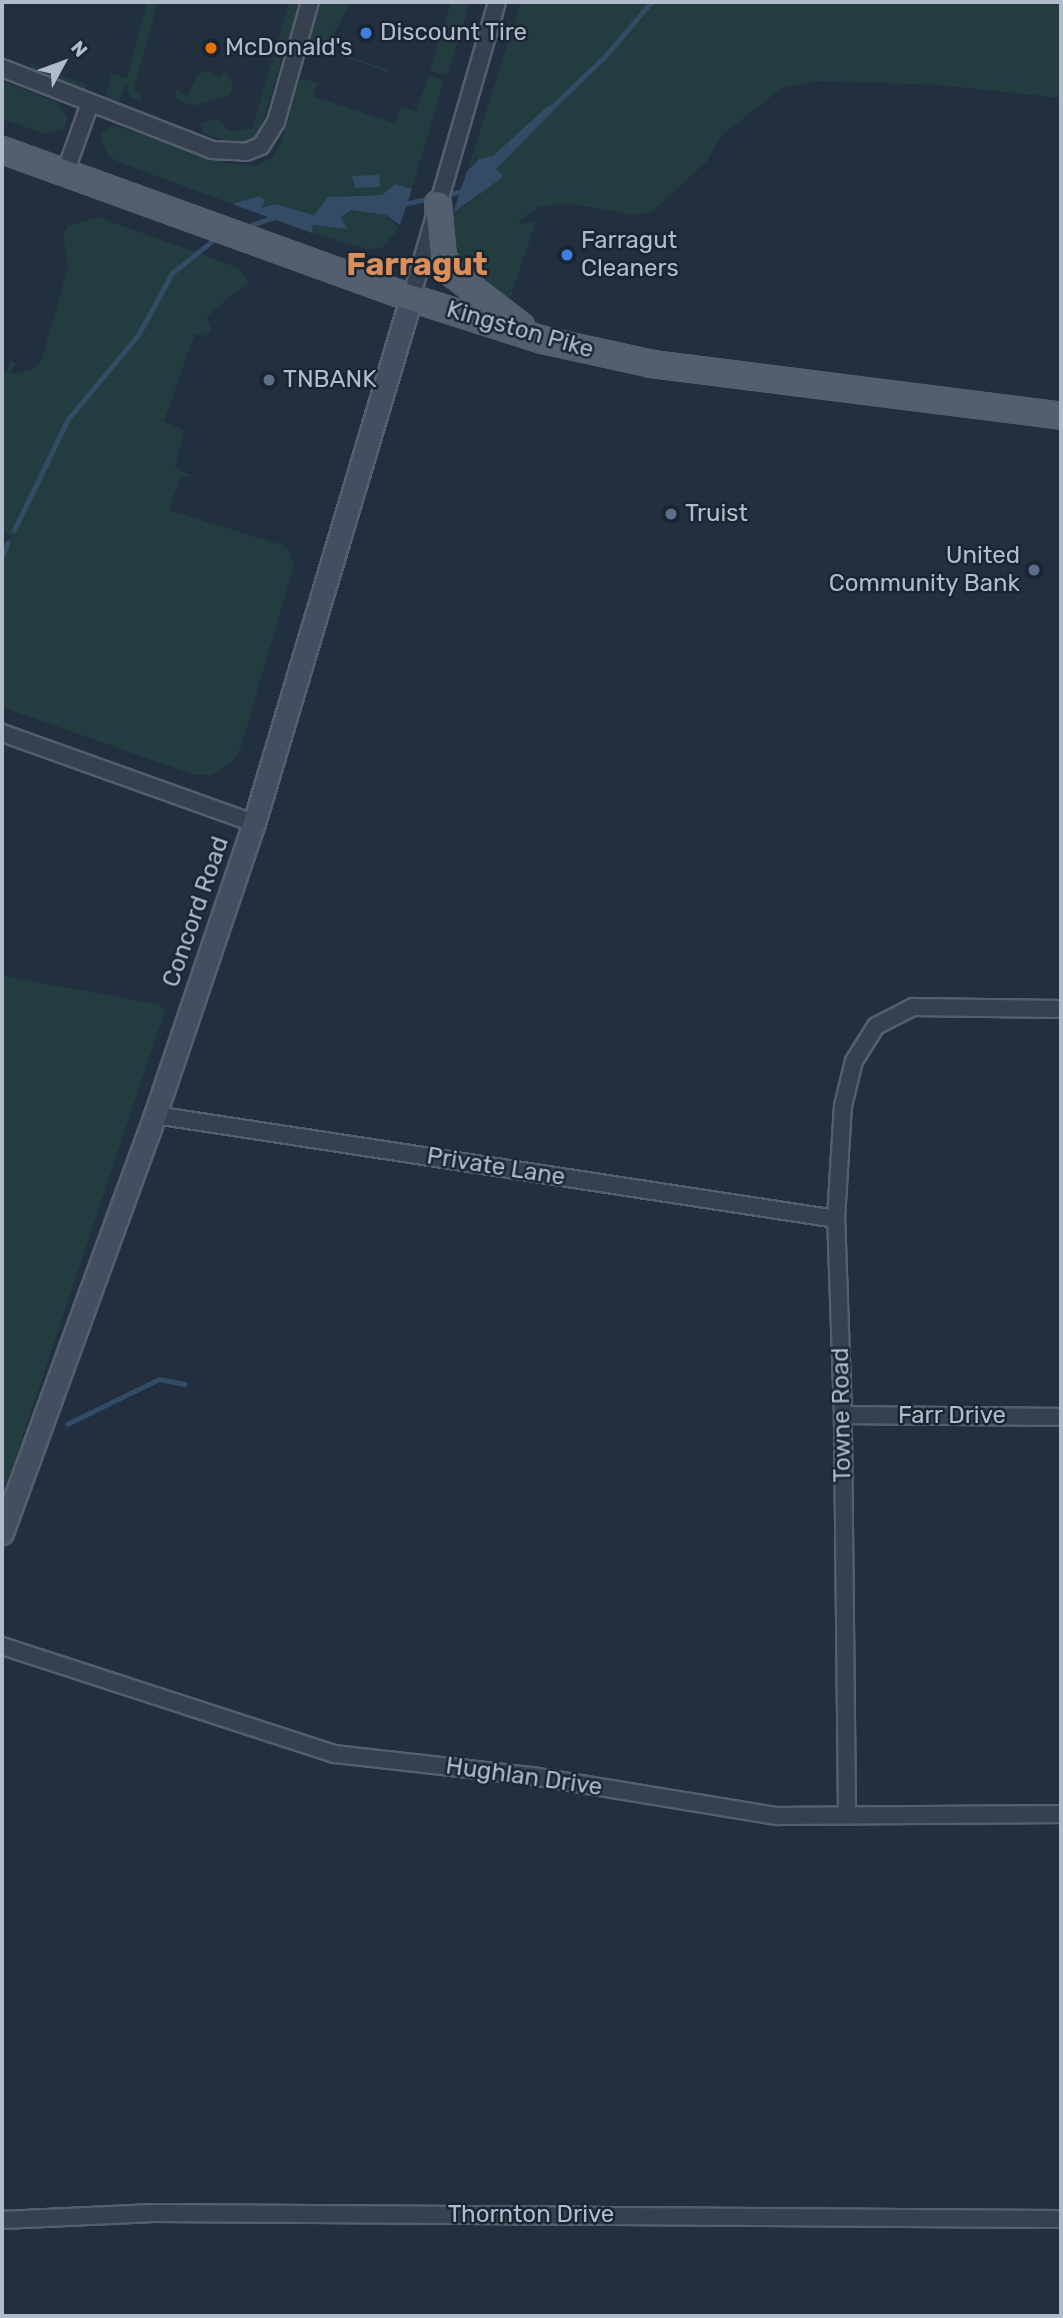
<!DOCTYPE html>
<html>
<head>
<meta charset="utf-8">
<style>
	body { margin:0 }
	#map { position:relative; width:1063px; height:2318px; overflow:hidden; background:#212f3e; font-family:Rubik,sans-serif }
	div>[style] { position:absolute }
	[style*='--x'] { left:calc(var(--x)*1px); top:calc(var(--y)*1px); width:calc(var(--w)*1px); rotate:calc(var(--a)*1deg) }
	.green>* { inset:0; background:#233c3f }
	.water>* { inset:0; background:#344b66 }
	.stream>* { height:5px; margin:-2.5px; padding:0 2.5px; transform-origin:2.5px; border-radius:2.5px; background:#344b66 }
	.roads { filter:drop-shadow(2px 0 #545e6c) drop-shadow(-2px 0 #545e6c) drop-shadow(0 2px #545e6c) drop-shadow(0 -2px #545e6c) }
	.street>* { height:16px; margin:-8px; padding:0 8px; transform-origin:8px; border-radius:8px; background:#36404e }
	.secondary>* { height:21px; margin:-10.5px; padding:0 10.5px; transform-origin:10.5px; border-radius:10.5px; background:#434f61 }
	.primary>* { height:24px; margin:-12px; padding:0 12px; transform-origin:12px; border-radius:12px; background:#535f6e }
	.dots>* { width:19px; height:19px; translate:-50% -50%; box-sizing:border-box; border:4px solid #1b2532; border-radius:50% }
	span { translate:-50% -50%; white-space:nowrap; text-align:center; line-height:1.15; -webkit-text-stroke:5px #1b2532; paint-order:stroke }
	.poi-label { font-size:24px; color:#b1bbc9 }
	.left { translate:0 -50%; text-align:left }
	.right { translate:-100% -50%; text-align:right }
	.street-label { font-size:24px; color:#b1bbc9 }
	.district-label { font-size:32px; color:#db8e5a; font-weight:700 }
	.frame { position:absolute; inset:0; border:4px solid #b1bbc9; pointer-events:none }
	.north { position:absolute; left:28px; top:28px; width:70px; height:70px; -webkit-text-stroke:5px #1b2532; paint-order:stroke; rotate:49deg; font-size:19px; font-weight:700; line-height:28px; text-align:center; color:#b1bbc9 }
	.north::after { content:''; display:block; margin:auto; width:24px; height:32px; background:#b1bbc9; clip-path:polygon(50% 0,100% 100%,50% 72%,0 100%) }
</style>
</head>
<body>
<div id="map">
	<div class="green">
		<i style="clip-path:polygon(147px 2px,158px 2px,133px 91px,142px 94px,142px 100px,130px 98px,126px 83px,119px 102px,106px 98px,111px 73px,127px 78px)"></i>
		<i style="clip-path:polygon(289px 2px,300px 2px,258px 136px,241px 145px,205px 134px,200px 124px,217px 118px,228px 131px,252px 129px)"></i>
		<i style="clip-path:polygon(321px 2px,351px 2px,327px 46px,310px 40px)"></i>
		<i style="clip-path:polygon(451px 2px,470px 2px,447px 76px,430px 71px)"></i>
		<i style="clip-path:polygon(521px 2px,1061px 2px,1061px 98px,938px 85px,818px 81px,782px 88px,723px 134px,706px 162px,652px 212px,632px 215px,569px 203px,539px 207px,526px 216px,518px 224px,536px 222px,510px 299px,475px 284px,455px 260px,449px 233px,453px 213px,480px 195px,477px 157px,467px 171px)"></i>
		<i style="clip-path:polygon(310px 44px,391px 70px,388px 73px)"></i>
		<i style="clip-path:polygon(29px 63px,87px 85px,85px 90px,34px 71px)"></i>
		<i style="clip-path:polygon(209px 70px,219px 78px,226px 72px,233px 85px,230px 95px,192px 106px,174px 97px,177px 88px,187px 97px,198px 74px)"></i>
		<i style="clip-path:polygon(429px 75px,444px 80px,412px 189px,395px 184px,382px 195px,338px 196px,314px 215px,275px 204px,261px 208px,251px 200px,232px 204px,121px 163px,109px 157px,100px 139px,101px 132px,114px 125px,224px 163px,256px 166px,272px 157px,282px 141px,300px 79px,317px 82px,314px 97px,395px 123px,400px 107px,416px 112px)"></i>
		<i style="clip-path:polygon(2px 81px,58px 103px,68px 118px,64px 129px,46px 134px,2px 119px)"></i>
		<i style="clip-path:polygon(351px 210px,386px 215px,399px 228px,383px 247px,370px 250px,312px 233px,313px 225px,347px 229px,341px 217px)"></i>
		<i style="clip-path:polygon(98px 217px,239px 268px,248px 283px,207px 316px,212px 331px,206px 336px,195px 334px,164px 421px,185px 431px,175px 466px,190px 476px,181px 477px,169px 510px,282px 545px,288px 549px,294px 565px,241px 747px,232px 762px,210px 775px,194px 775px,2px 707px,2px 551px,11px 544px,8px 533px,2px 535px,2px 374px,7px 372px,10px 359px,16px 364px,11px 373px,16px 374px,32px 369px,42px 359px,68px 267px,63px 235px,68px 226px)"></i>
		<i style="clip-path:polygon(3px 976px,158px 1004px,165px 1011px,2px 1499px)"></i>
	</div>
	<div class="water">
		<i style="clip-path:polygon(548px 106px,554px 110px,496px 169px,503px 176px,499px 180px,453px 213px,467px 171px,479px 159px,493px 156px)"></i>
		<i style="clip-path:polygon(352px 176px,379px 175px,380px 187px,349px 188px,355px 187px)"></i>
		<i style="clip-path:polygon(395px 184px,412px 189px,400px 225px,386px 215px,351px 210px,341px 217px,347px 229px,313px 225px,312px 233px,232px 204px,259px 196px,265px 200px,261px 208px,275px 204px,314px 215px,328px 197px,382px 195px)"></i>
	</div>
	<div class="stream">
		<i style="--x:548;--y:111;--w:82;--a:-44"></i>
		<i style="--x:607;--y:54;--w:68;--a:-49.8"></i>
		<i style="--x:444;--y:196;--w:22;--a:-16"></i>
		<i style="--x:403;--y:204;--w:29;--a:-12"></i>
		<i style="--x:242;--y:228;--w:36;--a:-19"></i>
		<i style="--x:14;--y:530;--w:123;--a:-64.1"></i>
		<i style="--x:68;--y:419;--w:109;--a:-50.2"></i>
		<i style="--x:138;--y:335;--w:71;--a:-61.3"></i>
		<i style="--x:172;--y:273;--w:58;--a:-38.7"></i>
		<i style="--x:2;--y:556;--w:15;--a:-67"></i>
		<i style="--x:67;--y:1424;--w:102;--a:-26.1"></i>
		<i style="--x:159;--y:1379;--w:26;--a:11"></i>
	</div>
	<div class="roads">
		<div class="street">
			<i style="--x:2;--y:68;--w:225;--a:21.3"></i>
			<i style="--x:212;--y:150;--w:34;--a:3"></i>
			<i style="--x:246;--y:152;--w:16;--a:-22"></i>
			<i style="--x:261;--y:146;--w:28;--a:-58"></i>
			<i style="--x:276;--y:122;--w:125;--a:-74.2"></i>
			<i style="--x:65;--y:173;--w:74;--a:-70.3"></i>
			<i style="--x:411;--y:298;--w:308;--a:-73.8"></i>
			<i style="--x:2;--y:733;--w:268;--a:19.7"></i>
			<i style="--x:155;--y:1115;--w:689;--a:8.68"></i>
			<i style="--x:843;--y:1415;--w:218;--a:0.5"></i>
			<i style="--x:2;--y:1646;--w:350;--a:18"></i>
			<i style="--x:335;--y:1754;--w:198;--a:6.4"></i>
			<i style="--x:532;--y:1776;--w:248;--a:9.3"></i>
			<i style="--x:777;--y:1816;--w:284;--a:-0.4"></i>
			<i style="--x:847;--y:1812;--w:397;--a:-90.6"></i>
			<i style="--x:843;--y:1415;--w:196;--a:-92"></i>
			<i style="--x:836;--y:1219;--w:113;--a:-86.5"></i>
			<i style="--x:843;--y:1106;--w:46;--a:-76.3"></i>
			<i style="--x:854;--y:1061;--w:41;--a:-57.8"></i>
			<i style="--x:876;--y:1026;--w:42;--a:-27.2"></i>
			<i style="--x:913;--y:1007;--w:148;--a:0.8"></i>
			<i style="--x:2;--y:2220;--w:152;--a:-2.6"></i>
			<i style="--x:154;--y:2213;--w:907;--a:0.38"></i>
		</div>
		<div class="secondary">
			<i style="--x:2;--y:1533;--w:445;--a:-69.9"></i>
			<i style="--x:155;--y:1115;--w:308;--a:-71.3"></i>
			<i style="--x:254;--y:823;--w:548;--a:-73.35"></i>
		</div>
		<div class="primary">
			<i style="--x:2;--y:150;--w:435;--a:19.9"></i>
			<i style="--x:411;--y:298;--w:139;--a:17.7"></i>
			<i style="--x:543;--y:340;--w:112;--a:12.4"></i>
			<i style="--x:652;--y:364;--w:412;--a:7.2"></i>
			<i style="--x:438;--y:204;--w:53;--a:84.6"></i>
			<i style="--x:443;--y:257;--w:20;--a:60"></i>
			<i style="--x:453;--y:274;--w:86;--a:37.4"></i>
		</div>
	</div>
	<div class="dots">
		<i style="left:366px;top:33px;background:#3f7fe0"></i>
		<i style="left:211px;top:48px;background:#e8710a"></i>
		<i style="left:567px;top:255px;background:#3f7fe0"></i>
		<i style="left:269px;top:380px;background:#5c6f8a"></i>
		<i style="left:671px;top:514px;background:#5c6f8a"></i>
		<i style="left:1034px;top:570px;background:#5c6f8a"></i>
	</div>
	<div class="poi-label">
		<span class="left" style="left:380px;top:33px">Discount Tire</span>
		<span class="left" style="left:225px;top:48px">McDonald's</span>
		<span class="left" style="left:581px;top:255px">Farragut<br>Cleaners</span>
		<span class="left" style="left:283px;top:380px">TNBANK</span>
		<span class="left" style="left:685px;top:514px">Truist</span>
		<span class="right" style="left:1020px;top:570px">United<br>Community Bank</span>
	</div>
	<div class="street-label">
		<span style="left:520px;top:330px;rotate:16deg">Kingston Pike</span>
		<span style="left:196px;top:912px;rotate:-71deg">Concord Road</span>
		<span style="left:496px;top:1167px;rotate:9deg">Private Lane</span>
		<span style="left:842px;top:1415px;rotate:-91deg">Towne Road</span>
		<span style="left:952px;top:1416px">Farr Drive</span>
		<span style="left:524px;top:1777px;rotate:8deg">Hughlan Drive</span>
		<span style="left:531px;top:2215px">Thornton Drive</span>
	</div>
	<div class="district-label">
		<span style="left:417px;top:264px">Farragut</span>
	</div>
	<div class="frame"></div>
	<div class="north">N</div>
</div>
</body>
</html>
